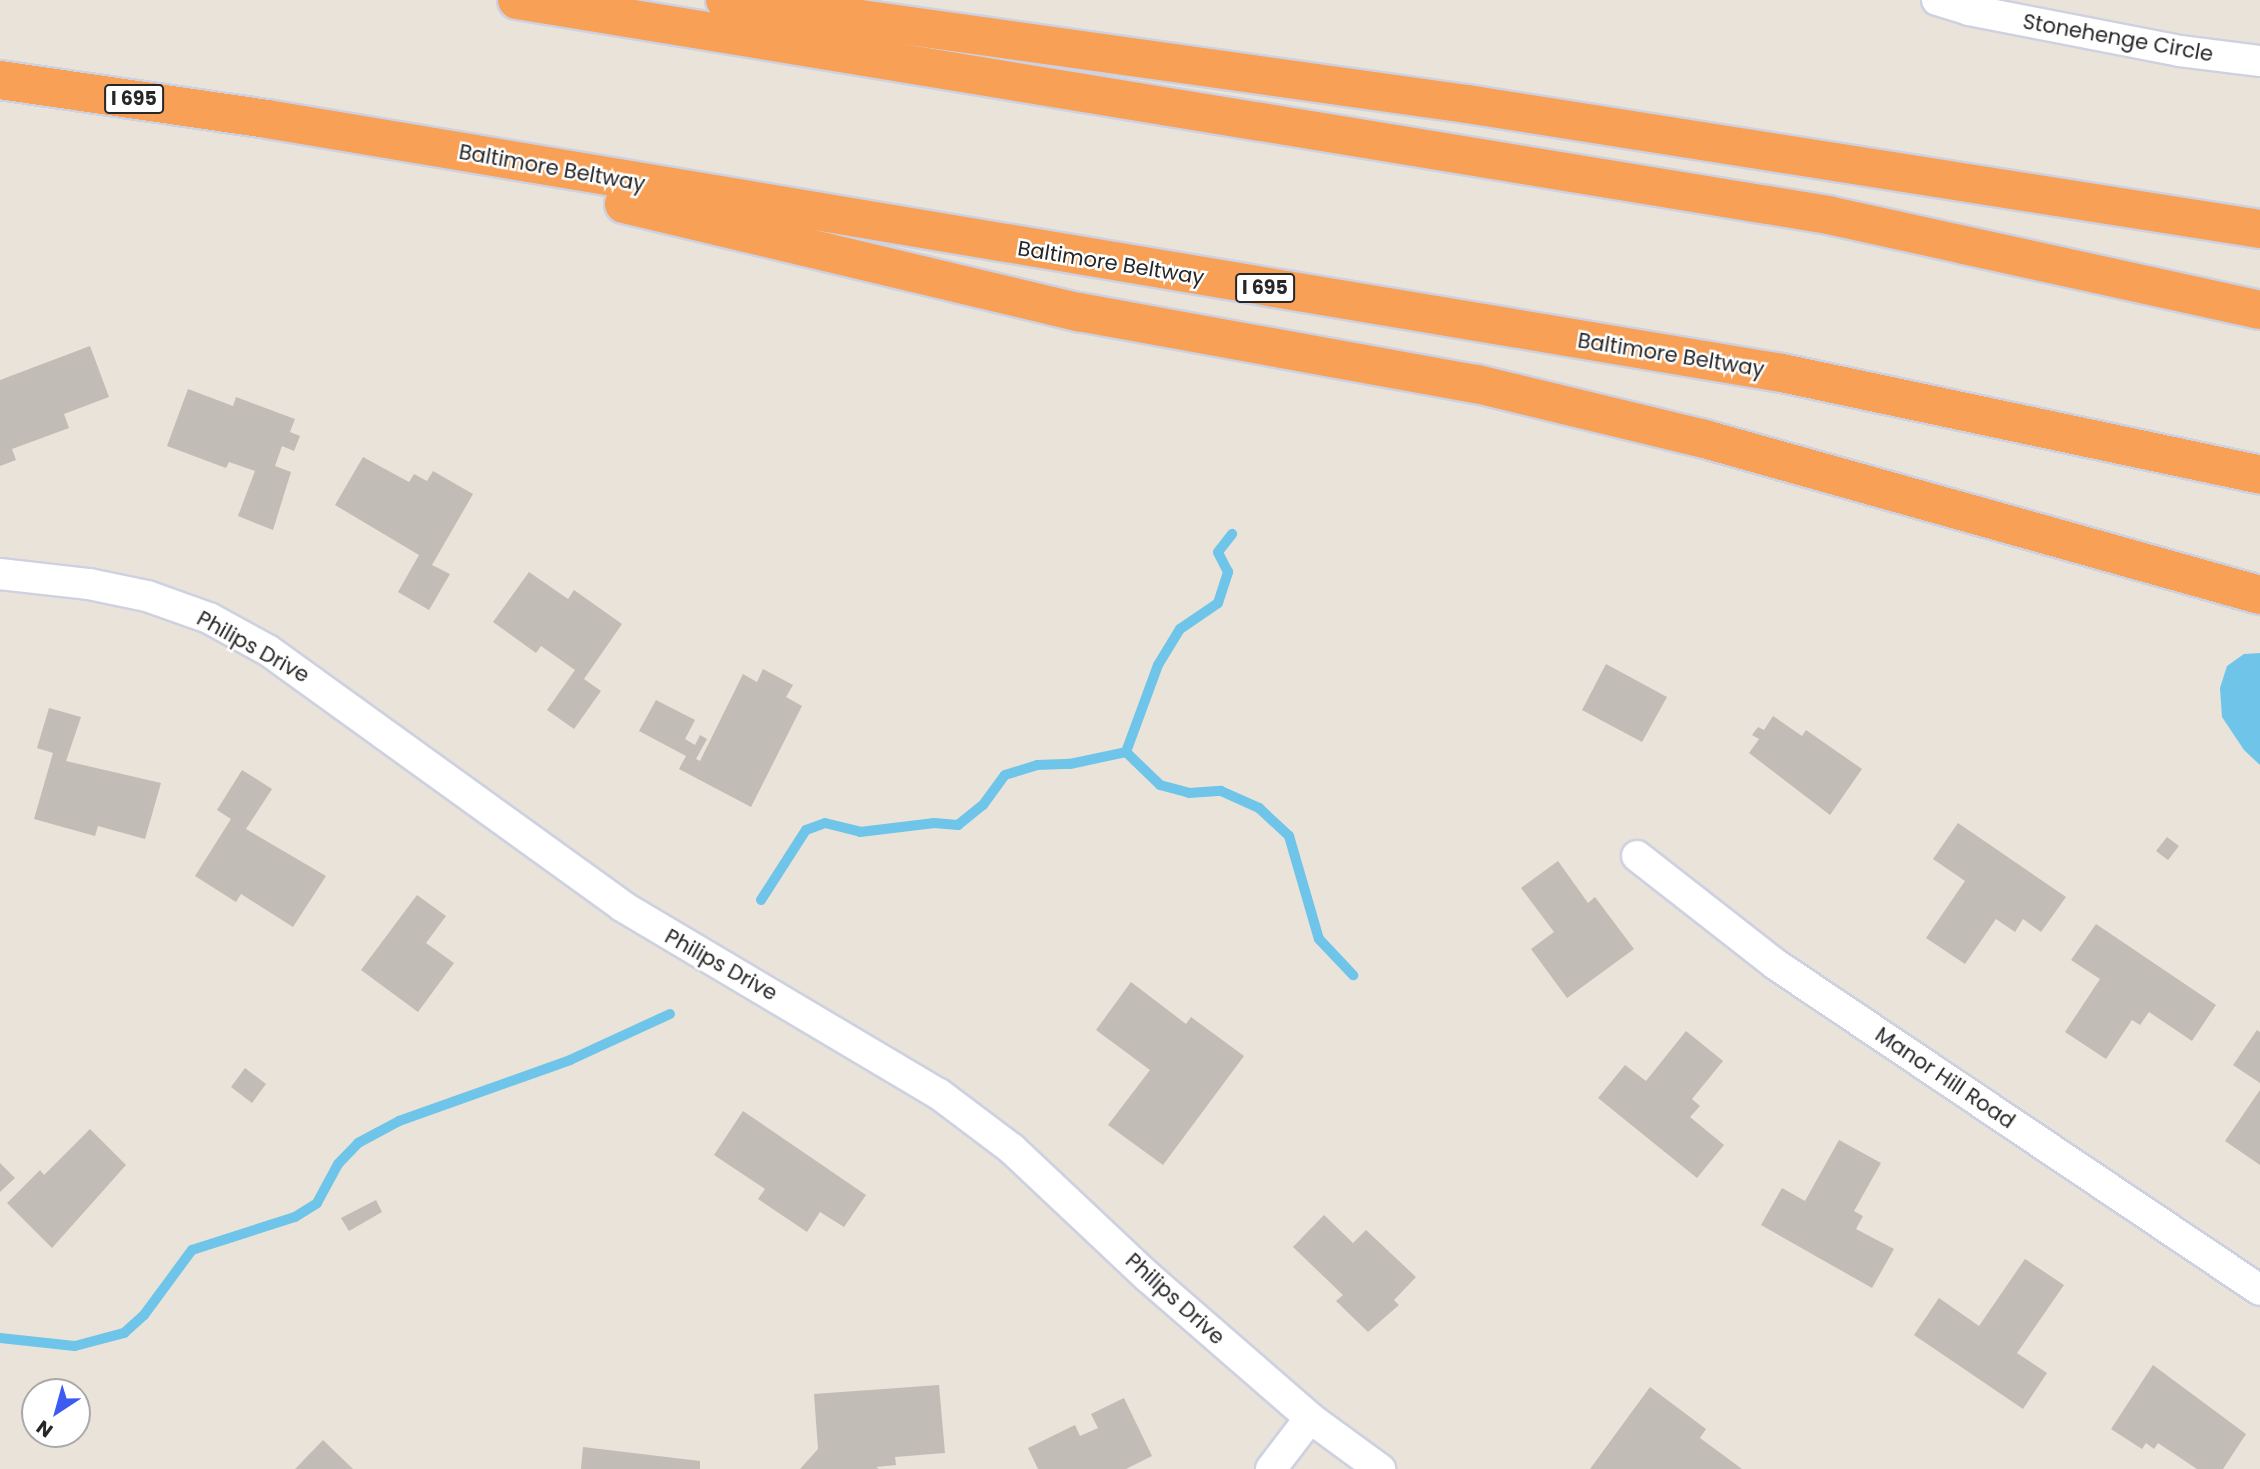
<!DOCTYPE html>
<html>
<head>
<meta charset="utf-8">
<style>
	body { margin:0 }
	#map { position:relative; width:2260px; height:1469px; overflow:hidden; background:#e9e3d9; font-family:Poppins,sans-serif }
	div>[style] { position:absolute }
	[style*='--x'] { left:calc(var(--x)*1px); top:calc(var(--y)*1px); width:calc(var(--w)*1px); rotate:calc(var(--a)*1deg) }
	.water>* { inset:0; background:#6ec5e9 }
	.stream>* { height:10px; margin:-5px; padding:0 5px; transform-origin:5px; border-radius:5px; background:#6ec5e9 }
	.building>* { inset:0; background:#c1bcb6 }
	.roads { filter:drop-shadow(2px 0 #ced1e0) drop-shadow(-2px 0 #ced1e0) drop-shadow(0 2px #ced1e0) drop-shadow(0 -2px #ced1e0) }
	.minor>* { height:30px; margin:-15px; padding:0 15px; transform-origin:15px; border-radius:15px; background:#fff }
	.motorway>* { height:38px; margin:-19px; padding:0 19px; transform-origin:19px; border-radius:19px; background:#f7a056 }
	span { translate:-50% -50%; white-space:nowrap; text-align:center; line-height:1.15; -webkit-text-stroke:5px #fff; paint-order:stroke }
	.shield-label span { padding:2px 5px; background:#fff; border:2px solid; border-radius:5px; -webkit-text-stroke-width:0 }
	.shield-label { font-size:19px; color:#272727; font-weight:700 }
	.street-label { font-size:21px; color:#272727 }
	.north { position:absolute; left:21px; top:1378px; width:70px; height:70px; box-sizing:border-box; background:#fff; border:2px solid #a9a9a9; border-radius:50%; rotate:216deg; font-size:19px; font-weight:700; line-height:28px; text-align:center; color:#272727 }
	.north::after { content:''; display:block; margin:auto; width:24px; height:32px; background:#3d5af2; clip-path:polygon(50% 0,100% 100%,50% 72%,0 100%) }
</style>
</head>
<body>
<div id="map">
	<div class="water">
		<i style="clip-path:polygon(2260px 653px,2260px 765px,2244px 750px,2222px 717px,2220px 688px,2227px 666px,2244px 654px)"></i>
	</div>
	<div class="stream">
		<i style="--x:1126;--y:752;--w:47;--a:44.1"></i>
		<i style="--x:1160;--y:785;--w:30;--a:15"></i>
		<i style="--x:1189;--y:793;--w:32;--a:-4"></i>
		<i style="--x:1221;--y:791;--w:42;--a:24.1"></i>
		<i style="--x:1259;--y:808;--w:41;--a:43"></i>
		<i style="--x:1289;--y:836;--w:107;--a:73.8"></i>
		<i style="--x:1319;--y:939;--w:50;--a:46.6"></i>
		<i style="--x:1126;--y:752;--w:93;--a:-69.8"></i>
		<i style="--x:1158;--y:665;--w:42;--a:-58.6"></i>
		<i style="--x:1180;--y:629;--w:46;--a:-34.4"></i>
		<i style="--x:1218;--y:603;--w:33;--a:-72"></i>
		<i style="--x:1228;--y:572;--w:22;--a:-117"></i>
		<i style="--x:1218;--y:552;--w:23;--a:-52"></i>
		<i style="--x:761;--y:900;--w:83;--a:-57.3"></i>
		<i style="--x:806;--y:830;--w:20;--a:-20"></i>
		<i style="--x:825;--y:823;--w:36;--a:14"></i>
		<i style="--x:860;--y:832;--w:75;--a:-6.9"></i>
		<i style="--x:934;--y:823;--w:24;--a:5"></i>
		<i style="--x:958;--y:825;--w:32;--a:-39"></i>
		<i style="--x:983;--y:805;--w:37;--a:-54"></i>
		<i style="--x:1005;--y:775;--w:34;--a:-17"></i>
		<i style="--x:1037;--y:765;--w:33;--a:-2"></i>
		<i style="--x:1070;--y:764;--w:57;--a:-12.1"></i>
		<i style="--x:0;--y:1338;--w:75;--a:6.1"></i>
		<i style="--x:75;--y:1346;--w:51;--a:-14.9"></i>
		<i style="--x:124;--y:1333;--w:27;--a:-42"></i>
		<i style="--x:144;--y:1315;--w:81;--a:-53.6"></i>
		<i style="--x:192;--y:1250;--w:108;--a:-17.8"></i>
		<i style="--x:295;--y:1217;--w:26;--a:-32"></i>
		<i style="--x:317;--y:1203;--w:44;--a:-61.7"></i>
		<i style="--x:338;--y:1164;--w:29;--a:-46"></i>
		<i style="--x:358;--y:1143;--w:47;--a:-28.2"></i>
		<i style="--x:399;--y:1121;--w:182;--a:-19.6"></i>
		<i style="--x:570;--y:1060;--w:110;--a:-24.7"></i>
	</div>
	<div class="building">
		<i style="clip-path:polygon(90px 346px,109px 397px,64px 414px,69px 428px,12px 449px,16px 460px,0 466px,0 380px)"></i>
		<i style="clip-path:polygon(188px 389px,233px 406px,236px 397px,295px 419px,290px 432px,300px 436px,294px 451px,282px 446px,275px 466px,291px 472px,273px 530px,238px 516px,255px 471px,229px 462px,226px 468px,167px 446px)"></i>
		<i style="clip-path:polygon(363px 457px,409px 482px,414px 474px,427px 481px,433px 471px,473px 494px,432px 565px,450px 574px,429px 610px,398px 592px,419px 555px,335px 505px)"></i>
		<i style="clip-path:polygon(529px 572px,568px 599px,574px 590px,622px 624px,584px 679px,601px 691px,574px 729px,547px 710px,575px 670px,541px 646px,536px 653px,493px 622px)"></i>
		<i style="clip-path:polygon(1606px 664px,1667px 697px,1642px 742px,1582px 710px)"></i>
		<i style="clip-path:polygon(763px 669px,793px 685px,786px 697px,802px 706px,751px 807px,679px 769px,686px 756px,639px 731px,656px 700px,695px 720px,685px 739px,695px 745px,700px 735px,707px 739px,696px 759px,700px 761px,743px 674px,757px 682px)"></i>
		<i style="clip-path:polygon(49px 708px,81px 717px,66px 761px,161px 783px,145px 839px,98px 826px,95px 836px,34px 819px,53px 753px,37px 748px)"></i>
		<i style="clip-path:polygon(1773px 716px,1802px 736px,1806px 730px,1862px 769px,1830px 815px,1749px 753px,1759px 739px,1752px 735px,1758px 727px,1764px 730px)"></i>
		<i style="clip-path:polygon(242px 770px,272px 789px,246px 829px,326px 876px,293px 927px,241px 894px,236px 902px,195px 876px,231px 819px,217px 810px)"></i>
		<i style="clip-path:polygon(1958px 823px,2066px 897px,2041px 932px,2023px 919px,2015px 932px,1996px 919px,1965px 964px,1926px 938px,1965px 881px,1933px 859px)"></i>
		<i style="clip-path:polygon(2167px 837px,2179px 846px,2168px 860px,2156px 851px)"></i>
		<i style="clip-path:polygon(1558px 861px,1588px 903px,1595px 897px,1634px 949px,1567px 998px,1531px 949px,1554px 932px,1521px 888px)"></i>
		<i style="clip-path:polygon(417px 895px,446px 916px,426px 943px,454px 963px,418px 1012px,361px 970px)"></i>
		<i style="clip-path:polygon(2096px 924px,2216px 1005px,2192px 1041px,2149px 1012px,2140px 1025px,2132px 1020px,2106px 1059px,2065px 1032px,2100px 979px,2071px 960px)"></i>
		<i style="clip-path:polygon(1131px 982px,1186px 1024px,1191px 1017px,1244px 1056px,1163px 1165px,1108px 1125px,1150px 1070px,1096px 1030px)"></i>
		<i style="clip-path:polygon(2257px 1030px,2260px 1032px,2260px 1083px,2233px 1065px)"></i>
		<i style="clip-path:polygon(1686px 1031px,1723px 1061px,1692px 1099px,1700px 1106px,1690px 1117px,1724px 1145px,1697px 1178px,1598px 1098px,1625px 1065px,1646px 1081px)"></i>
		<i style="clip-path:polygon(245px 1068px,266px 1084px,252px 1103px,231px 1087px)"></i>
		<i style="clip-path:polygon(2260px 1090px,2260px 1165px,2225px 1141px)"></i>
		<i style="clip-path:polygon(743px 1111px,866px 1195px,844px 1227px,820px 1212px,807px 1232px,758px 1199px,765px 1189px,714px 1155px)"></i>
		<i style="clip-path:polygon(90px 1129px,126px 1165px,52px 1248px,7px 1203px,40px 1170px,44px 1175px)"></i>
		<i style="clip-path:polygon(1839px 1140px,1881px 1163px,1854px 1211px,1863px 1216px,1856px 1229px,1894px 1249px,1872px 1288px,1761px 1225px,1782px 1188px,1805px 1201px)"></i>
		<i style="clip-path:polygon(0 1163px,15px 1178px,0 1192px)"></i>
		<i style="clip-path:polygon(376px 1200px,382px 1212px,349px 1231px,341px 1218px)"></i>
		<i style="clip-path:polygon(1324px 1215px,1353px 1243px,1366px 1230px,1416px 1277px,1394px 1300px,1399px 1305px,1368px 1332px,1336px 1301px,1343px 1295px,1293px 1247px)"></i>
		<i style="clip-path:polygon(2025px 1259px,2064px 1285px,2017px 1353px,2047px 1373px,2023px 1409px,1914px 1335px,1939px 1298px,1979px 1326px)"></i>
		<i style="clip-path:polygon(2153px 1365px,2246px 1434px,2223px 1469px,2197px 1469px,2158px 1443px,2154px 1449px,2146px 1443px,2142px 1449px,2111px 1429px)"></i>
		<i style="clip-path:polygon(939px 1385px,945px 1453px,895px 1457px,896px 1465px,876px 1467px,879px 1469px,800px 1469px,818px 1449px,814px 1394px)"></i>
		<i style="clip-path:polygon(1650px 1387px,1706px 1429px,1700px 1438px,1742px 1469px,1590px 1469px)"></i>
		<i style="clip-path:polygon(1124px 1398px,1152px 1456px,1126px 1469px,1038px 1469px,1028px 1448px,1075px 1425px,1080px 1436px,1098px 1428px,1091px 1414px)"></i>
		<i style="clip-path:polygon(323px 1440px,353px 1469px,295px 1469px)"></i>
		<i style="clip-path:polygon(583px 1447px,700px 1461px,700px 1469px,581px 1469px)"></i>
	</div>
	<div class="roads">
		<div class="minor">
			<i style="--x:1937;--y:0;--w:34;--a:17"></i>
			<i style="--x:1969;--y:10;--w:215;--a:11"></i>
			<i style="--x:2180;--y:51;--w:81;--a:7.1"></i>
			<i style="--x:0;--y:574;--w:90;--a:6.4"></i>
			<i style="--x:89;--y:584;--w:59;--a:11.7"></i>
			<i style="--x:147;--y:596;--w:66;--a:19.5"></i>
			<i style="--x:209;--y:618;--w:68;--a:28.8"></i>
			<i style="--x:269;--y:651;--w:435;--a:35.8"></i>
			<i style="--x:622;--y:906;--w:369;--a:30.7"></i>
			<i style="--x:939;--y:1094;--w:91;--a:37"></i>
			<i style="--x:1012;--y:1149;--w:187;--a:43.3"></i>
			<i style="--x:1148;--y:1277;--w:215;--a:41"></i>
			<i style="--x:1310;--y:1418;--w:87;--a:36.1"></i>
			<i style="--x:1637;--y:856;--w:175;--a:38"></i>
			<i style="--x:1775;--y:964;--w:584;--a:33.91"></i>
			<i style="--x:1271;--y:1469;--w:64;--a:-52.6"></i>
		</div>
		<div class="motorway">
			<i style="--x:517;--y:0;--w:1329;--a:9.31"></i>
			<i style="--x:1828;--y:215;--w:442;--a:12.4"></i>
			<i style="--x:725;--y:0;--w:749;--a:7.98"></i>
			<i style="--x:1467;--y:104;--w:803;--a:8.96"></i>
			<i style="--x:0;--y:80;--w:270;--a:8.3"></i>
			<i style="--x:267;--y:119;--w:1536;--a:9.52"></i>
			<i style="--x:1782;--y:373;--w:489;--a:12"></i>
			<i style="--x:624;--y:204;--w:468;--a:13.4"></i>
			<i style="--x:1079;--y:312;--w:404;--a:10.3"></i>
			<i style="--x:1477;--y:384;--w:230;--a:13.6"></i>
			<i style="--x:1701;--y:438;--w:581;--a:15.69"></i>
		</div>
	</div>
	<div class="shield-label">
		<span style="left:134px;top:99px">I 695</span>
		<span style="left:1265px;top:288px">I 695</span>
	</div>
	<div class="street-label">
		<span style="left:2118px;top:38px;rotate:10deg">Stonehenge Circle</span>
		<span style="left:552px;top:168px;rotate:10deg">Baltimore Beltway</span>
		<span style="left:1111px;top:263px;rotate:9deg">Baltimore Beltway</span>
		<span style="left:1671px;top:355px;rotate:9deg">Baltimore Beltway</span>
		<span style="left:253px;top:647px;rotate:29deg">Philips Drive</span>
		<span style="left:721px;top:965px;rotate:29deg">Philips Drive</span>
		<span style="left:1945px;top:1078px;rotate:34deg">Manor Hill Road</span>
		<span style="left:1175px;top:1299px;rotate:42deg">Philips Drive</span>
	</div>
	<div class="north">N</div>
</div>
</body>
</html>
